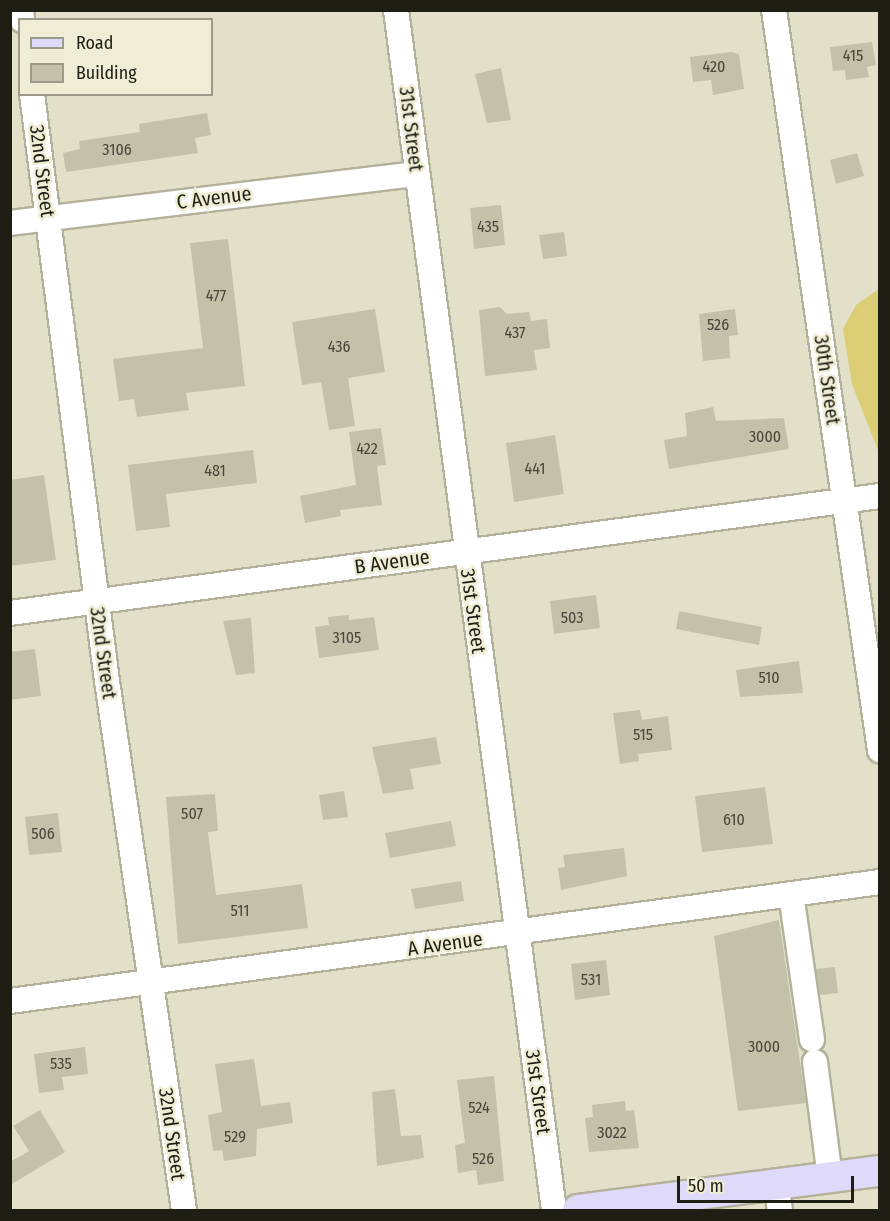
<!DOCTYPE html>
<html>
<head>
<meta charset="utf-8">
<style>
	body { margin:0 }
	#map { position:relative; width:890px; height:1221px; overflow:hidden; background:#e3e0c9; font-family:"Fira Sans Condensed",sans-serif }
	div>[style] { position:absolute }
	[style*='--x'] { left:calc(var(--x)*1px); top:calc(var(--y)*1px); width:calc(var(--w)*1px); rotate:calc(var(--a)*1deg) }
	.green>* { inset:0; background:#dcce74 }
	.building>* { inset:0; background:#c4c1ab }
	.roads { filter:drop-shadow(2px 0 #b4b19b) drop-shadow(-2px 0 #b4b19b) drop-shadow(0 2px #b4b19b) drop-shadow(0 -2px #b4b19b) }
	.minor>* { height:24px; margin:-12px; padding:0 12px; transform-origin:12px; border-radius:12px; background:#fff }
	.major>* { height:30px; margin:-15px; padding:0 15px; transform-origin:15px; border-radius:15px; background:#e0dafa }
	span { translate:-50% -50%; white-space:nowrap; text-align:center; line-height:1.15; -webkit-text-stroke:5px #f0edd6; paint-order:stroke }
	.number-label { font-size:16px; color:#48473a }
	.number-label span { -webkit-text-stroke-width:0 }
	.street-label { font-size:20px; color:#1f1e15 }
	.frame { position:absolute; inset:0; border:12px solid #1f1e15; pointer-events:none }
	.legend { position:absolute; left:18px; top:18px; width:195px; height:78px; box-sizing:border-box; background:#f0edd6; border:2px solid #9c9a89; margin:0; padding:8px 10px; list-style:none; font-size:18px; color:#1f1e15 }
	.legend li { display:flex; align-items:center; gap:12px; height:30px }
	.legend b { width:30px; border:2px solid #9c9a89 }
	.scale { position:absolute; left:677px; top:1176px; width:177px; height:27px; box-sizing:border-box; border:3px solid #1f1e15; border-top:0; padding-left:8px; font-size:18px; line-height:21px; white-space:nowrap; color:#1f1e15; -webkit-text-stroke:4px #f0edd6; paint-order:stroke }
</style>
</head>
<body>
<div id="map">
	<div class="green">
		<i style="clip-path:polygon(879px 289px,879px 453px,852px 384px,843px 329px,856px 305px)"></i>
	</div>
	<div class="building">
		<i style="clip-path:polygon(872px 42px,876px 65px,867px 67px,869px 77px,846px 80px,845px 70px,833px 71px,830px 47px)"></i>
		<i style="clip-path:polygon(731px 52px,739px 54px,744px 89px,713px 95px,711px 80px,693px 82px,690px 57px)"></i>
		<i style="clip-path:polygon(501px 68px,511px 120px,487px 123px,475px 74px)"></i>
		<i style="clip-path:polygon(207px 113px,211px 135px,195px 138px,198px 153px,66px 172px,63px 153px,80px 149px,79px 141px,140px 132px,139px 124px)"></i>
		<i style="clip-path:polygon(857px 153px,864px 176px,836px 184px,830px 160px)"></i>
		<i style="clip-path:polygon(501px 205px,505px 245px,474px 249px,470px 208px)"></i>
		<i style="clip-path:polygon(564px 232px,567px 256px,543px 259px,539px 235px)"></i>
		<i style="clip-path:polygon(228px 239px,245px 386px,186px 393px,189px 410px,137px 417px,134px 399px,119px 401px,113px 359px,203px 348px,190px 243px)"></i>
		<i style="clip-path:polygon(500px 307px,507px 314px,529px 312px,531px 321px,547px 319px,550px 348px,534px 350px,537px 370px,485px 376px,479px 310px)"></i>
		<i style="clip-path:polygon(375px 309px,385px 372px,348px 378px,355px 426px,329px 430px,321px 382px,302px 385px,292px 322px)"></i>
		<i style="clip-path:polygon(735px 309px,738px 335px,729px 336px,730px 358px,703px 361px,699px 314px)"></i>
		<i style="clip-path:polygon(713px 407px,716px 421px,784px 418px,789px 449px,669px 469px,664px 440px,687px 436px,685px 413px)"></i>
		<i style="clip-path:polygon(381px 428px,386px 465px,377px 466px,382px 505px,340px 510px,341px 516px,305px 523px,300px 496px,356px 485px,349px 432px)"></i>
		<i style="clip-path:polygon(555px 435px,564px 494px,514px 502px,506px 443px)"></i>
		<i style="clip-path:polygon(253px 450px,257px 483px,166px 494px,170px 527px,136px 531px,128px 465px)"></i>
		<i style="clip-path:polygon(44px 475px,56px 560px,10px 566px,10px 480px)"></i>
		<i style="clip-path:polygon(596px 595px,600px 628px,554px 634px,550px 601px)"></i>
		<i style="clip-path:polygon(679px 611px,762px 627px,759px 645px,676px 629px)"></i>
		<i style="clip-path:polygon(349px 615px,349px 620px,374px 617px,379px 650px,319px 658px,315px 627px,329px 625px,328px 617px)"></i>
		<i style="clip-path:polygon(251px 618px,255px 673px,236px 675px,223px 621px)"></i>
		<i style="clip-path:polygon(35px 649px,41px 696px,10px 700px,10px 652px)"></i>
		<i style="clip-path:polygon(799px 661px,803px 693px,740px 697px,736px 670px)"></i>
		<i style="clip-path:polygon(640px 710px,642px 720px,668px 716px,672px 750px,638px 754px,639px 761px,620px 764px,613px 713px)"></i>
		<i style="clip-path:polygon(436px 737px,441px 764px,410px 769px,414px 789px,383px 794px,372px 747px)"></i>
		<i style="clip-path:polygon(765px 787px,773px 844px,702px 852px,695px 796px)"></i>
		<i style="clip-path:polygon(344px 791px,348px 817px,323px 820px,319px 795px)"></i>
		<i style="clip-path:polygon(215px 794px,218px 831px,208px 832px,216px 895px,302px 884px,308px 928px,178px 944px,166px 797px)"></i>
		<i style="clip-path:polygon(58px 813px,62px 852px,29px 855px,25px 817px)"></i>
		<i style="clip-path:polygon(451px 821px,456px 846px,390px 858px,385px 833px)"></i>
		<i style="clip-path:polygon(624px 848px,627px 876px,561px 890px,558px 868px,565px 867px,563px 855px)"></i>
		<i style="clip-path:polygon(461px 881px,464px 901px,415px 909px,411px 889px)"></i>
		<i style="clip-path:polygon(779px 920px,806px 1103px,738px 1111px,714px 936px)"></i>
		<i style="clip-path:polygon(606px 960px,610px 995px,575px 1000px,571px 964px)"></i>
		<i style="clip-path:polygon(835px 967px,838px 993px,820px 995px,816px 969px)"></i>
		<i style="clip-path:polygon(85px 1047px,88px 1074px,62px 1077px,64px 1090px,39px 1093px,34px 1054px)"></i>
		<i style="clip-path:polygon(254px 1059px,261px 1106px,290px 1102px,293px 1123px,257px 1129px,256px 1156px,224px 1161px,222px 1150px,213px 1151px,208px 1115px,222px 1112px,215px 1064px)"></i>
		<i style="clip-path:polygon(494px 1076px,504px 1181px,478px 1185px,476px 1170px,458px 1173px,455px 1145px,465px 1143px,457px 1080px)"></i>
		<i style="clip-path:polygon(395px 1089px,401px 1136px,421px 1135px,424px 1158px,377px 1166px,372px 1092px)"></i>
		<i style="clip-path:polygon(625px 1101px,626px 1111px,634px 1110px,639px 1148px,589px 1152px,585px 1118px,593px 1117px,592px 1105px)"></i>
		<i style="clip-path:polygon(40px 1110px,65px 1152px,10px 1185px,10px 1162px,29px 1151px,13px 1126px)"></i>
	</div>
	<div class="roads">
		<div class="minor">
			<i style="--x:21;--y:10;--w:10;--a:84"></i>
			<i style="--x:396;--y:10;--w:1210;--a:82.5"></i>
			<i style="--x:774;--y:10;--w:748;--a:81.85"></i>
			<i style="--x:32;--y:94;--w:592;--a:82.72"></i>
			<i style="--x:107;--y:681;--w:535;--a:81.72"></i>
			<i style="--x:10;--y:223;--w:410;--a:-6.9"></i>
			<i style="--x:10;--y:613;--w:878;--a:-7.66"></i>
			<i style="--x:791;--y:894;--w:147;--a:81.8"></i>
			<i style="--x:10;--y:1001;--w:878;--a:-7.79"></i>
			<i style="--x:815;--y:1062;--w:117;--a:82.6"></i>
			<i style="--x:776;--y:1185;--w:25;--a:81"></i>
		</div>
		<div class="major">
			<i style="--x:578;--y:1210;--w:305;--a:-7.4"></i>
		</div>
	</div>
	<div class="number-label">
		<span style="left:853px;top:56px">415</span>
		<span style="left:714px;top:67px">420</span>
		<span style="left:117px;top:150px">3106</span>
		<span style="left:488px;top:227px">435</span>
		<span style="left:216px;top:296px">477</span>
		<span style="left:718px;top:325px">526</span>
		<span style="left:515px;top:333px">437</span>
		<span style="left:339px;top:347px">436</span>
		<span style="left:765px;top:437px">3000</span>
		<span style="left:367px;top:449px">422</span>
		<span style="left:535px;top:469px">441</span>
		<span style="left:215px;top:471px">481</span>
		<span style="left:572px;top:618px">503</span>
		<span style="left:347px;top:638px">3105</span>
		<span style="left:769px;top:678px">510</span>
		<span style="left:643px;top:735px">515</span>
		<span style="left:192px;top:814px">507</span>
		<span style="left:734px;top:820px">610</span>
		<span style="left:43px;top:834px">506</span>
		<span style="left:240px;top:911px">511</span>
		<span style="left:591px;top:980px">531</span>
		<span style="left:764px;top:1047px">3000</span>
		<span style="left:61px;top:1064px">535</span>
		<span style="left:479px;top:1108px">524</span>
		<span style="left:612px;top:1133px">3022</span>
		<span style="left:235px;top:1137px">529</span>
		<span style="left:483px;top:1159px">526</span>
	</div>
	<div class="street-label">
		<span style="left:411px;top:129px;rotate:83deg">31st Street</span>
		<span style="left:42px;top:171px;rotate:83deg">32nd Street</span>
		<span style="left:214px;top:198px;rotate:-7deg">C Avenue</span>
		<span style="left:827px;top:380px;rotate:82deg">30th Street</span>
		<span style="left:392px;top:562px;rotate:-8deg">B Avenue</span>
		<span style="left:473px;top:611px;rotate:82deg">31st Street</span>
		<span style="left:103px;top:653px;rotate:82deg">32nd Street</span>
		<span style="left:445px;top:944px;rotate:-8deg">A Avenue</span>
		<span style="left:538px;top:1092px;rotate:82deg">31st Street</span>
		<span style="left:172px;top:1134px;rotate:82deg">32nd Street</span>
	</div>
	<div class="frame"></div>
	<ul class="legend">
	<li><b style="height:8px;background:#e0dafa"></b>Road</li>
	<li><b style="height:16px;background:#c4c1ab"></b>Building</li>
	</ul>
	<div class="scale">50 m</div>
</div>
</body>
</html>
